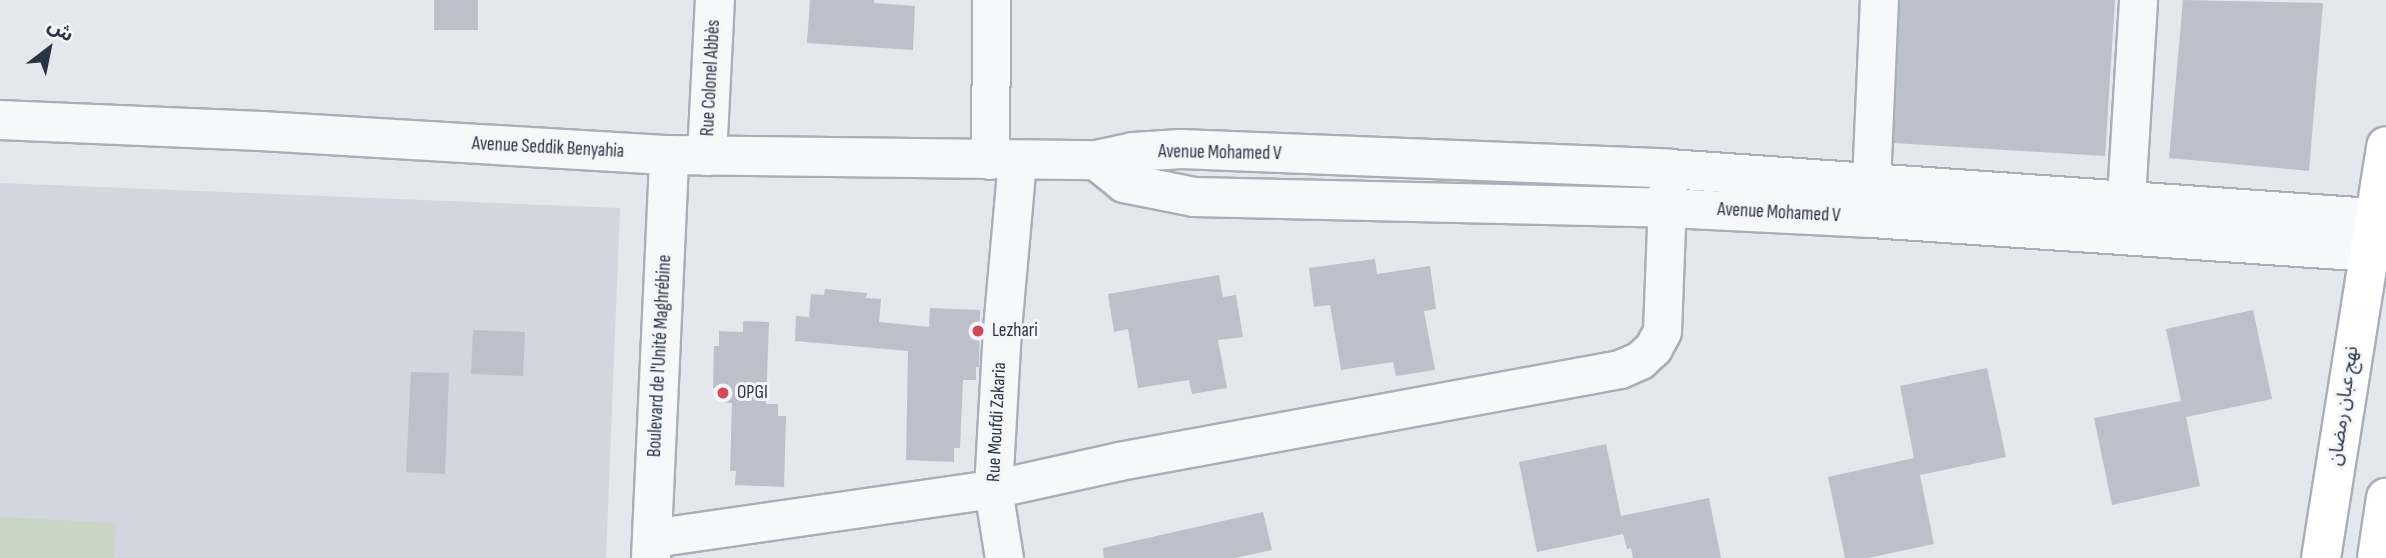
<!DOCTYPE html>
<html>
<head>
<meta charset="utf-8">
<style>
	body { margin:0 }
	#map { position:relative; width:2386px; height:558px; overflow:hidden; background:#e4e7ec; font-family:"Sofia Sans Condensed","Noto Sans Arabic",sans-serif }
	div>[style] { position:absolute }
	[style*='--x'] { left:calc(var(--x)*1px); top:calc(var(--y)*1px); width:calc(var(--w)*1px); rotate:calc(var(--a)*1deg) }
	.built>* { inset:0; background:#d2d6de }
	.green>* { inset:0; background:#c9d6c5 }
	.building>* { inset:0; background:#bbc0ca }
	.roads { filter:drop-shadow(2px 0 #a9aeb7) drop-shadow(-2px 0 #a9aeb7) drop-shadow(0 2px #a9aeb7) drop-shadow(0 -2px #a9aeb7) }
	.minor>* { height:37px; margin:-18.5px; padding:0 18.5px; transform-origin:18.5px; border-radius:18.5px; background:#f7f8fa }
	.tertiary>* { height:38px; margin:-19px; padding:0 19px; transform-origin:19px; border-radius:19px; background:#f7f8fa }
	.secondary>* { height:38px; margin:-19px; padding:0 19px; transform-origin:19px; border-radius:19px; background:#fff }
	.dots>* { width:19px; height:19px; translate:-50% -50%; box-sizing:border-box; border:4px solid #f4f6f9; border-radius:50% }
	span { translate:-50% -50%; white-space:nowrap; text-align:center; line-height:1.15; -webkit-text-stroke:6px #f4f6f9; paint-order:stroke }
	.street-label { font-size:19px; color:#2b3445 }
	.poi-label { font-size:19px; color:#2b3445 }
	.left { translate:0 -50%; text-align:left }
	.north { position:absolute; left:14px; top:14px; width:70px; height:70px; -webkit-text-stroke:5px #f4f6f9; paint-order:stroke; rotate:32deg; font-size:19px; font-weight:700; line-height:28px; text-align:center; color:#2b3445 }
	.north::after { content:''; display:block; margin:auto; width:24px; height:32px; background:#2b3445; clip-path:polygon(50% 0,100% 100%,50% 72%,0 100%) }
</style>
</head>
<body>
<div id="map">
	<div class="built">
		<i style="clip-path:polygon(0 183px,620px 208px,606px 558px,0 558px)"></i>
	</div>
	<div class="green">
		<i style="clip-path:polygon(0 517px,116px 523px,114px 558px,0 558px)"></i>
	</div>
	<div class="building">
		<i style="clip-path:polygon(434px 0,478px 0,478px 30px,434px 30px)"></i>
		<i style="clip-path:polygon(810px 0,874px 0,874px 3px,915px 6px,913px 50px,807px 43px)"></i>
		<i style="clip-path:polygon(1900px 0,2115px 0,2105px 156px,1894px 143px)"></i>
		<i style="clip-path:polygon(2183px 0,2323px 3px,2309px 171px,2169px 158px)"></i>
		<i style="clip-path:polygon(1375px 259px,1377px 274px,1430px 266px,1436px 309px,1424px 311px,1435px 370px,1396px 376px,1393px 362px,1341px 370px,1330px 305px,1314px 307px,1309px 268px)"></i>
		<i style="clip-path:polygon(1219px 275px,1223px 297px,1236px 295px,1243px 337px,1218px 340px,1227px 388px,1192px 394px,1189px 380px,1138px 388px,1128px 329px,1114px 332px,1108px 294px)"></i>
		<i style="clip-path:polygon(825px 289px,867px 293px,866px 298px,881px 299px,879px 322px,929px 327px,930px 308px,980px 310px,979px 367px,976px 367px,976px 380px,963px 380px,960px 448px,954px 448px,954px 462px,906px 460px,908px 351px,795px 341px,796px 316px,809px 317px,811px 294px,824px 295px)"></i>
		<i style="clip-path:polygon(2253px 310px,2272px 399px,2186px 417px,2200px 486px,2112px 505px,2094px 418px,2181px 401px,2166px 329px)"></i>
		<i style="clip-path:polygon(743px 321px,769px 322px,766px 404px,778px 404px,778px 416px,786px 416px,784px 487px,735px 485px,736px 471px,730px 471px,732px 403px,719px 402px,719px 388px,713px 388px,714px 346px,719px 346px,719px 331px,743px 332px)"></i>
		<i style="clip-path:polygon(473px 330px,525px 332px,523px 376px,471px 374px)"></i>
		<i style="clip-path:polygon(1987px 368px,2006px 457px,1920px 475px,1934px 544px,1868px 558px,1845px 558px,1828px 477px,1914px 458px,1900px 386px)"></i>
		<i style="clip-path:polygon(411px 372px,449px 373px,445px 474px,406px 472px)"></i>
		<i style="clip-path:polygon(1606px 444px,1621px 516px,1709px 498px,1721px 558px,1633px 558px,1631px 548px,1627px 549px,1623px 534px,1537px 552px,1519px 462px)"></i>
		<i style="clip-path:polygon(1263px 512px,1272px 550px,1235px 558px,1104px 558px,1103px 548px)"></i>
	</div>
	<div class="roads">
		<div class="minor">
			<i style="--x:990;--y:160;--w:160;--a:-89.6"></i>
			<i style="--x:1871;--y:182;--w:182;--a:-87.5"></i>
			<i style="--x:2124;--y:230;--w:230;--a:-86.5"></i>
			<i style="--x:652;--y:538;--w:345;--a:-8.2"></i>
			<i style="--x:993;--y:489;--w:129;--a:-12.5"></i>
			<i style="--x:1119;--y:461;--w:509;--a:-10.41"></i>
			<i style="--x:1620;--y:369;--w:22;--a:-24"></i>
			<i style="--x:1640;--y:360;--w:18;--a:-43"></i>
			<i style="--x:1653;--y:348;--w:19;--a:-62"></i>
			<i style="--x:1662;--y:331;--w:154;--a:-87.8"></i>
			<i style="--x:1004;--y:558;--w:70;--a:-99.1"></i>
			<i style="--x:993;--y:489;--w:160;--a:-86.8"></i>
			<i style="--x:1002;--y:329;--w:170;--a:-84.9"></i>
		</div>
		<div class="tertiary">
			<i style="--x:0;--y:120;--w:261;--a:2.4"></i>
			<i style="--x:261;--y:131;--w:409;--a:3.4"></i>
			<i style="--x:669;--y:155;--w:427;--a:0.7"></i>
			<i style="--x:1096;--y:160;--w:38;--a:-12"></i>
			<i style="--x:1133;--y:152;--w:48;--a:-3.6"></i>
			<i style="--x:1181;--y:149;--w:488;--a:2.3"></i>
			<i style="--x:1669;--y:169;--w:719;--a:3.99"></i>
			<i style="--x:707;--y:156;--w:156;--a:-87.1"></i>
			<i style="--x:1096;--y:160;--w:36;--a:39"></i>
			<i style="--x:1124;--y:183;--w:71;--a:11.3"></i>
			<i style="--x:1194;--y:197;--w:473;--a:1.3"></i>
			<i style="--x:1667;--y:208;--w:205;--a:2.8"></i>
			<i style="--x:1872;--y:218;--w:515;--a:3.9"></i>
			<i style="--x:651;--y:558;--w:403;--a:-87.4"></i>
		</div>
		<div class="secondary">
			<i style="--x:2321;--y:558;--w:417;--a:-81"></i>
			<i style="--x:2377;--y:558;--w:61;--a:-81.5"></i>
		</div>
	</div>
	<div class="dots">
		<i style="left:978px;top:331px;background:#d1495b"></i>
		<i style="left:723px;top:393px;background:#d1495b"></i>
	</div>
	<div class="street-label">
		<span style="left:711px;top:78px;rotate:-87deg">Rue Colonel Abbès</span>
		<span style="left:548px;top:148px;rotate:3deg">Avenue Seddik Benyahia</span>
		<span style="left:1220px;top:153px;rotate:1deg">Avenue Mohamed V</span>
		<span style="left:1779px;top:213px;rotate:3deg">Avenue Mohamed V</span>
		<span style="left:660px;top:356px;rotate:-87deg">Boulevard de l'Unité Maghrébine</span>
		<span style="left:2344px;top:406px;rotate:-82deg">نهج عبان رمضان</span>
		<span style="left:997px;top:422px;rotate:-87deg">Rue Moufdi Zakaria</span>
	</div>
	<div class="poi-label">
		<span class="left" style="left:992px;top:331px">Lezhari</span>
		<span class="left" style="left:737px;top:393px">OPGI</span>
	</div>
	<div class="north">ش</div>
</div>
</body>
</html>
